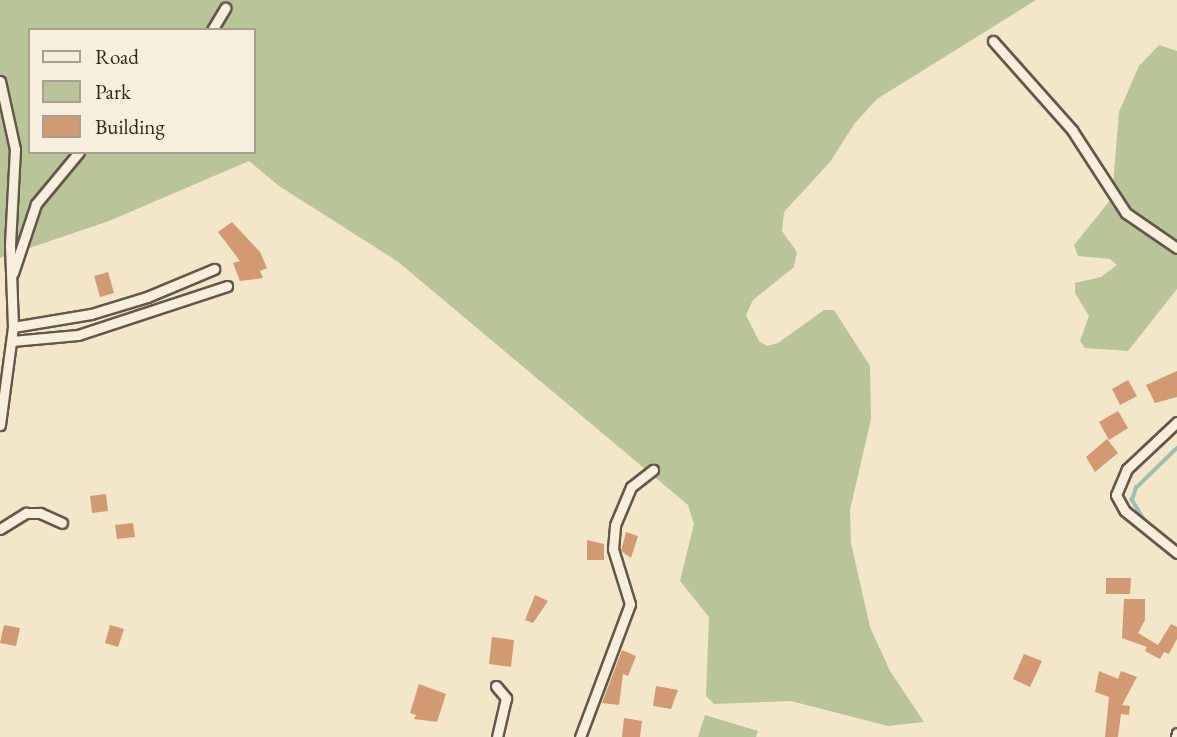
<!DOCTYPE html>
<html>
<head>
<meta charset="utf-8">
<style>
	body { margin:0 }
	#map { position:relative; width:1177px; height:737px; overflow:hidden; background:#f3e7c7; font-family:"EB Garamond",serif }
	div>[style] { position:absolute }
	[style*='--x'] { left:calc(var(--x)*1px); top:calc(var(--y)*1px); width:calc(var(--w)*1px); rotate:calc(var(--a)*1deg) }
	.green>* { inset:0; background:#b9c597 }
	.stream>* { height:3.5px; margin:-1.75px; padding:0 1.75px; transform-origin:1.75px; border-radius:1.75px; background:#9bc0b3 }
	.building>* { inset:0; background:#d39971 }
	.roads { filter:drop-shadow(2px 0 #64574a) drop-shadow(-2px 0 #64574a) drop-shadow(0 2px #64574a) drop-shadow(0 -2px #64574a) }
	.minor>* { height:9px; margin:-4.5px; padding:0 4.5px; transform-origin:4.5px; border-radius:4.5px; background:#f7efdb }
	span { translate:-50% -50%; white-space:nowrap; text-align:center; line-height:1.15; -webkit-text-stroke:5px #f7efdb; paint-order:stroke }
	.legend { position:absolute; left:28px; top:28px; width:228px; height:126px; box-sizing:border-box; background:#f7efdb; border:2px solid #a99f90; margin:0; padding:9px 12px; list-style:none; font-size:21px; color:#342720 }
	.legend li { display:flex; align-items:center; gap:14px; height:35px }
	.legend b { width:35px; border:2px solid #a99f90 }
</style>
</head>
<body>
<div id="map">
	<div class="green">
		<i style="clip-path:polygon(evenodd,0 0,1036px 0,877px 99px,855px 123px,830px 162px,784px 212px,782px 231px,797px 252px,794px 267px,753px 300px,746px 315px,759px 341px,767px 346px,778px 343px,824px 310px,834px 310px,870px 366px,871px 419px,850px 510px,851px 543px,870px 627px,890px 671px,924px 722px,888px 726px,791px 701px,714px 704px,706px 696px,709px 617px,680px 581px,694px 524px,688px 505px,397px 261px,279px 186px,249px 161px,109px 221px,0 258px,0 0,30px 30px,254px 30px,254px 152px,30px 152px,30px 30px)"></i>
		<i style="clip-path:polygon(1159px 45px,1177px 51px,1177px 289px,1128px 351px,1085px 348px,1080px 341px,1089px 316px,1075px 293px,1075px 283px,1101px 277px,1117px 265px,1110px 259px,1078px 256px,1074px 245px,1112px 198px,1119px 112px,1139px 66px)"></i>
		<i style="clip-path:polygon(705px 715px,758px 731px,756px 737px,698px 737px)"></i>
	</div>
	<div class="stream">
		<i style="--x:1145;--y:522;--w:26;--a:-121"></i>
		<i style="--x:1132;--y:500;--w:13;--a:-72"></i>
		<i style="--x:1136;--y:488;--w:57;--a:-44.3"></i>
		<i style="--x:1159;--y:533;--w:22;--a:36"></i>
	</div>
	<div class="building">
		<i style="clip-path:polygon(232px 222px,260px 252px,267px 268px,260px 271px,263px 278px,240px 281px,233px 263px,240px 261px,218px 232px)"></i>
		<i style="clip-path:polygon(108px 272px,114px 293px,100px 297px,94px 276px)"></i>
		<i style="clip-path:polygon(1177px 371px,1177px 397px,1155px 403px,1146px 385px)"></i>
		<i style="clip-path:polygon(1128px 380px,1137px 396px,1120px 405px,1112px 389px)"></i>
		<i style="clip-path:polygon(1118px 411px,1128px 428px,1109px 440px,1099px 422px)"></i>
		<i style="clip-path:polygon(1107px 439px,1118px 453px,1095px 472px,1086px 457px)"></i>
		<i style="clip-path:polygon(106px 494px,108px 511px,92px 513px,90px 496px)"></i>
		<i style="clip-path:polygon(133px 523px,135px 537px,117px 539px,115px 525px)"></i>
		<i style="clip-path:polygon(626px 532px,638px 536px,631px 558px,621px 551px)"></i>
		<i style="clip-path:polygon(587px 540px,604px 544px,604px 560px,587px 560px)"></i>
		<i style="clip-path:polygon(1106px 578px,1131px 578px,1130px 594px,1106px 594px)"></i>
		<i style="clip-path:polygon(535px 595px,548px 601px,533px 623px,525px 620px)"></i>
		<i style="clip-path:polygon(1124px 599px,1145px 599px,1145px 620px,1138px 633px,1158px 645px,1171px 624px,1177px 627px,1177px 639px,1169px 654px,1164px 652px,1160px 659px,1145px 651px,1147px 647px,1122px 638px)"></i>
		<i style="clip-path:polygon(4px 625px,20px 628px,16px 646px,0 643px)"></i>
		<i style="clip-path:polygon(110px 625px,124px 629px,118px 647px,105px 643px)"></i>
		<i style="clip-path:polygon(492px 637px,514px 640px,511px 667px,489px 664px)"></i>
		<i style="clip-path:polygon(622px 650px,636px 656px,628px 676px,623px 674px,619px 705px,602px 703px)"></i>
		<i style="clip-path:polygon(1024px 654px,1042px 661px,1030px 687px,1013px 679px)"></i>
		<i style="clip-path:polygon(1099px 671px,1118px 679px,1121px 671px,1137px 677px,1122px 705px,1130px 706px,1129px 715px,1121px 714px,1118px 737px,1105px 737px,1109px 697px,1095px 692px)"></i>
		<i style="clip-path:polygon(419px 684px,446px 694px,437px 722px,414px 719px,416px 715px,410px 713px)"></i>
		<i style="clip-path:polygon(656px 686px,678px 690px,671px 709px,653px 706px)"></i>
		<i style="clip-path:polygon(624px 718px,642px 721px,640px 737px,622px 737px)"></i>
	</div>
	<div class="roads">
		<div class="minor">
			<i style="--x:212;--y:30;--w:26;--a:-59"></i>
			<i style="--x:993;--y:41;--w:119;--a:48.4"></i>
			<i style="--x:1072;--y:130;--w:99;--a:57"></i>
			<i style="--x:1126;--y:213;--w:62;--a:34.5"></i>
			<i style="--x:0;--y:81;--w:70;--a:77.6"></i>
			<i style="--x:15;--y:149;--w:96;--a:93"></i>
			<i style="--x:10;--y:245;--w:82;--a:87.9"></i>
			<i style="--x:13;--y:327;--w:99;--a:97.6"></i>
			<i style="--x:13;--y:273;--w:73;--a:-71.6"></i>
			<i style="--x:36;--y:204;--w:67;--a:-50.4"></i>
			<i style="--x:13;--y:327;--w:79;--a:-9.5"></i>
			<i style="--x:91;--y:314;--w:59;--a:-16.9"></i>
			<i style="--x:147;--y:297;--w:73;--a:-22.7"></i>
			<i style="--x:12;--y:341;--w:66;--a:-5.2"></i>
			<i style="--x:78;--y:335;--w:157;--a:-18.2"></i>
			<i style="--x:1177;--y:422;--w:69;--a:136.8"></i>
			<i style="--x:1127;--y:469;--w:28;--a:113"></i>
			<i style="--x:1116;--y:495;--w:18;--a:61"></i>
			<i style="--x:1125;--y:511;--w:67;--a:38.9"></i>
			<i style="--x:0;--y:529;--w:31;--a:-32"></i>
			<i style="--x:26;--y:513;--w:14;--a:0"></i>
			<i style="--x:40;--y:513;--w:24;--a:24"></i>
			<i style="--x:496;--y:686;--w:16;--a:50"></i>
			<i style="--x:506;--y:698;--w:40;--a:103"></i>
			<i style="--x:580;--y:737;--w:142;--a:-69.4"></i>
			<i style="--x:630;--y:604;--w:58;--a:-107.2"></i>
			<i style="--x:613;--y:549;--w:24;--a:-85"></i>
			<i style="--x:615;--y:525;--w:41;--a:-67.2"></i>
			<i style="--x:631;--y:487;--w:28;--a:-38"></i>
			<i style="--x:1176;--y:737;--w:4;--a:-76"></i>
		</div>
	</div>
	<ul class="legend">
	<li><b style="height:9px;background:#f7efdb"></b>Road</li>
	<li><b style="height:19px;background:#b9c597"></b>Park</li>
	<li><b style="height:19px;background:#d39971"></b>Building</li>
	</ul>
</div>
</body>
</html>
